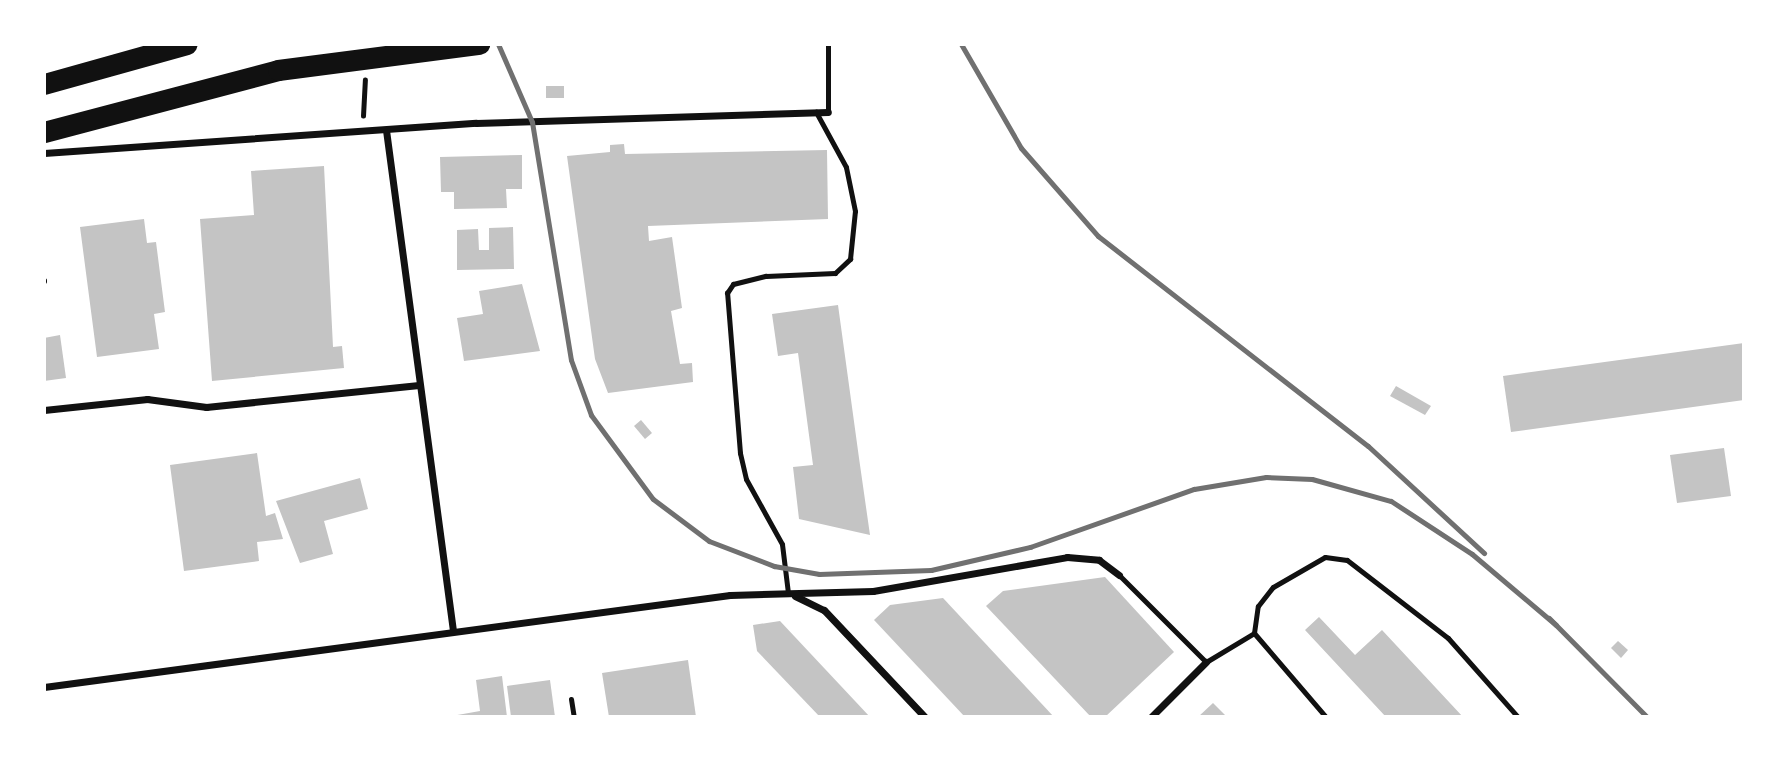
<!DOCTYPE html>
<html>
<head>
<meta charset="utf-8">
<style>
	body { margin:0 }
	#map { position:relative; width:1788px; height:761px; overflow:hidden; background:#fff; font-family:"Zilla Slab",serif }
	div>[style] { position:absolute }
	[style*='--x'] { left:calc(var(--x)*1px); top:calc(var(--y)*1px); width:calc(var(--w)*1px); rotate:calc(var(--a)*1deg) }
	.building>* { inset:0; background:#c4c4c4 }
	.path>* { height:4.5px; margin:-2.25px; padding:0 2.25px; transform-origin:2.25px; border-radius:2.25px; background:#111 }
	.service>* { height:5px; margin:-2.5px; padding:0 2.5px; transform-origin:2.5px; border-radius:2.5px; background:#111 }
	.minor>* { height:7px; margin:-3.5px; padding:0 3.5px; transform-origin:3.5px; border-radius:3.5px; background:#111 }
	.motorway>* { height:21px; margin:-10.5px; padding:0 10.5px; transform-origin:10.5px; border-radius:10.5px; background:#111 }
	.rail>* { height:5px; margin:-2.5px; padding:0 2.5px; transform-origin:2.5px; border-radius:2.5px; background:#707070 }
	span { translate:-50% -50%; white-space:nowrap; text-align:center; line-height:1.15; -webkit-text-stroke:7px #fff; paint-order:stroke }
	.frame { position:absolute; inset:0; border:46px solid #fff; pointer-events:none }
</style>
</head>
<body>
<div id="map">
	<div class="building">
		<i style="clip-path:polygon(546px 86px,564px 86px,564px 98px,546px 98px)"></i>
		<i style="clip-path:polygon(624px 144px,625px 154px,827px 150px,828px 219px,648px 226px,649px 241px,672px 237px,682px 308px,671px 311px,680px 364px,692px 363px,693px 382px,608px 393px,595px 359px,567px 156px,610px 152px,610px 145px)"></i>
		<i style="clip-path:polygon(522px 155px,522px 189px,506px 189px,507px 208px,454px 209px,454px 192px,441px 192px,440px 157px)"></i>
		<i style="clip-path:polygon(324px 166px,333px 347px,342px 346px,344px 368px,212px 381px,200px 219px,254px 215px,251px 171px)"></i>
		<i style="clip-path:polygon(144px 219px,147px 243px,156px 242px,165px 312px,154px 314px,159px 349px,97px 357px,80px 227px)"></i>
		<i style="clip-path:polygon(513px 227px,514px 269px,457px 270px,457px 230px,478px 229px,479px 250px,489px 250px,489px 228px)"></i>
		<i style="clip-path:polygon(522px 284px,540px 351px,464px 361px,457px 318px,483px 314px,479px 291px)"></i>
		<i style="clip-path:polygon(838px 305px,859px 458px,870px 535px,799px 519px,793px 467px,813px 465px,798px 353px,778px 356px,772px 314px)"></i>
		<i style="clip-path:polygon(60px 335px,66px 378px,44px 381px,44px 338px)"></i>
		<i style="clip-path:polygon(1744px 343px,1744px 400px,1511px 432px,1503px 376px)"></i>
		<i style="clip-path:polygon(1396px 386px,1431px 406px,1425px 415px,1390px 396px)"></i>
		<i style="clip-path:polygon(641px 420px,652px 433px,645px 439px,634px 426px)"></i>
		<i style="clip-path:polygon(1724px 448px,1731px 496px,1677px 503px,1670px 455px)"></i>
		<i style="clip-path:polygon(257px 453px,266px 516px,275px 513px,283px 539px,257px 542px,259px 561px,184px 571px,170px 465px)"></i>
		<i style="clip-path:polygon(360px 478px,368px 509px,324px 521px,333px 554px,300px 563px,276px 501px)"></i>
		<i style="clip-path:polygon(1105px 577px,1174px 652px,1105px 717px,1091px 717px,986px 606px,1003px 591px)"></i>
		<i style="clip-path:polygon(943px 598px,1054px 717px,965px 717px,874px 620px,890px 605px)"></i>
		<i style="clip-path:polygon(1319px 617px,1355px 655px,1382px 630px,1463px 717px,1386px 717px,1305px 630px)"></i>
		<i style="clip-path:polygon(780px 621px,870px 717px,820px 717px,757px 651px,753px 625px)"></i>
		<i style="clip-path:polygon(1618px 641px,1628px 650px,1621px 658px,1611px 648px)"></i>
		<i style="clip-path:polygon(688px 660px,696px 717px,609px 717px,602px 673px)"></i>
		<i style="clip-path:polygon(502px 676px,507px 717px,446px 717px,480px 711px,476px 680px)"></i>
		<i style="clip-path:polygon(550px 680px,555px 717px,511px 717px,507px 686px)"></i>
		<i style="clip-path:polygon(1213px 703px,1227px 717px,1198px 717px)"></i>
	</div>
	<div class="path">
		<i style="--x:363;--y:116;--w:36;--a:-87"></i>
	</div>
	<div class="service">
		<i style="--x:828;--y:112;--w:68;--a:-90"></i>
		<i style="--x:44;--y:280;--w:1;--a:90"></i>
		<i style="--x:1119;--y:575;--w:123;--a:45"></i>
		<i style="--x:1206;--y:662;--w:56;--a:-31.1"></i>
		<i style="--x:1254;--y:633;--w:111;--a:49.4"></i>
		<i style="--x:788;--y:593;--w:49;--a:-97"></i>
		<i style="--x:782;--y:544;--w:74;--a:-119"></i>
		<i style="--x:746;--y:479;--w:27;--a:-103"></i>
		<i style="--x:740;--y:453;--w:161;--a:-94.6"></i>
		<i style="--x:727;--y:293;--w:11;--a:-56"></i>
		<i style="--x:733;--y:284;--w:34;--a:-14"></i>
		<i style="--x:766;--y:276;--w:69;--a:-2.5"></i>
		<i style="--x:835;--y:273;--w:21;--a:-43"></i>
		<i style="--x:850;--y:259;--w:48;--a:-84.1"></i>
		<i style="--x:855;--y:211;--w:45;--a:-101.6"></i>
		<i style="--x:846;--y:167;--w:63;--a:-118.6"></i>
		<i style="--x:1254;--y:633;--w:27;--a:-82"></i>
		<i style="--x:1258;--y:606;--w:24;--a:-52"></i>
		<i style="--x:1273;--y:587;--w:60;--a:-30"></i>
		<i style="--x:1325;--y:557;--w:22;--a:8"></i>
		<i style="--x:1347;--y:560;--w:128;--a:37.7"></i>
		<i style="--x:1448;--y:638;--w:106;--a:48.5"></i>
		<i style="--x:571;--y:699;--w:18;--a:81"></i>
	</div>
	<div class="minor">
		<i style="--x:386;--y:130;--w:505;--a:82.38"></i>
		<i style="--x:44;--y:153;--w:433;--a:-4"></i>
		<i style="--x:476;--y:123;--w:352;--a:-1.8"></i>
		<i style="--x:44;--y:410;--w:104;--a:-6.1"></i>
		<i style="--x:147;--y:399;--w:60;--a:7.7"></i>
		<i style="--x:206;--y:407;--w:214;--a:-5.9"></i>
		<i style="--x:795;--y:596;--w:32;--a:26"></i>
		<i style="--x:824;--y:610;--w:147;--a:46.7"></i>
		<i style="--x:44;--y:687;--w:692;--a:-7.64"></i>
		<i style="--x:730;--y:595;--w:143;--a:-1.6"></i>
		<i style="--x:873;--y:591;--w:197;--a:-9.9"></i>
		<i style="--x:1067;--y:557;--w:32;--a:5"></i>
		<i style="--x:1099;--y:560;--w:25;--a:37"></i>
		<i style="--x:1151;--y:717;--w:78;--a:-45"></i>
	</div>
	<div class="motorway">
		<i style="--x:44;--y:84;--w:148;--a:-15.6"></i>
		<i style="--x:44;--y:132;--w:242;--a:-14.8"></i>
		<i style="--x:278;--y:70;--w:203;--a:-7.4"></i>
	</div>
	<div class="rail">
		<i style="--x:498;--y:44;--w:85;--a:66.4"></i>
		<i style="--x:532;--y:122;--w:241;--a:80.7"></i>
		<i style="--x:571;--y:360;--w:59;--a:70"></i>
		<i style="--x:591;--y:415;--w:104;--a:53.6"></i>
		<i style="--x:653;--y:499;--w:70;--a:36.9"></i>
		<i style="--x:709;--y:541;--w:70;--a:21"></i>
		<i style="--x:774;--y:566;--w:46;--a:10.1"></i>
		<i style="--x:819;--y:574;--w:112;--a:-2"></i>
		<i style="--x:931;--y:570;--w:102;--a:-13.1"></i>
		<i style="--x:1030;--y:547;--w:174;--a:-19.5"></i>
		<i style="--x:1194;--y:489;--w:73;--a:-9.5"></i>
		<i style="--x:1266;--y:477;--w:46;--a:2.5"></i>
		<i style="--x:1312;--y:479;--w:82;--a:15.6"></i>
		<i style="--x:1391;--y:501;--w:97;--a:33.2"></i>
		<i style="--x:1472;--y:554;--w:110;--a:40.2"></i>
		<i style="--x:961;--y:44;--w:120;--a:60"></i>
		<i style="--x:1021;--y:148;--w:117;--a:48.8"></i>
		<i style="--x:1098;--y:236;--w:342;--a:37.9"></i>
		<i style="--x:1368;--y:446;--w:158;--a:42.7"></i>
		<i style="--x:1549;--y:618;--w:139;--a:45.3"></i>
	</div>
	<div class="frame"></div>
</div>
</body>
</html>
